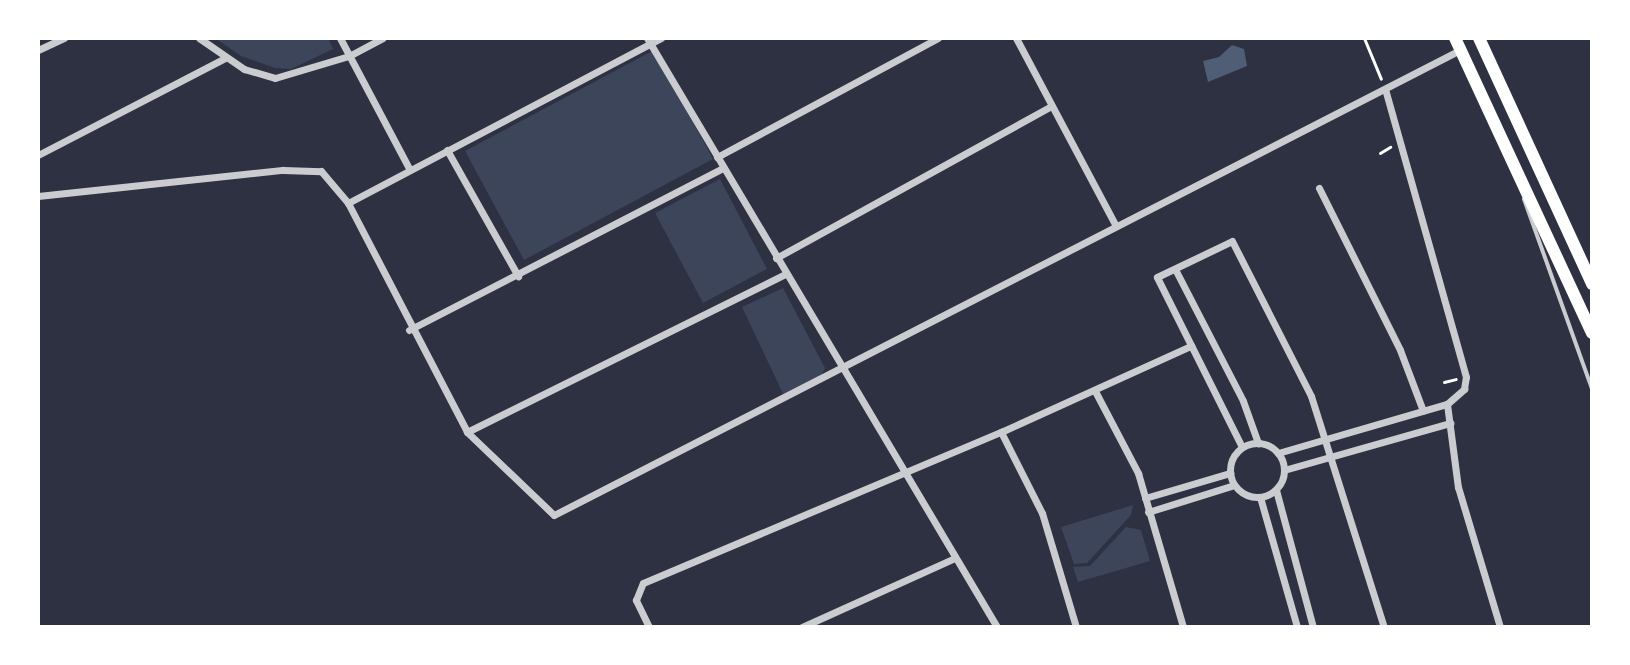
<!DOCTYPE html>
<html>
<head>
<meta charset="utf-8">
<style>
	body { margin:0 }
	#map { position:relative; width:1630px; height:665px; overflow:hidden; background:#2d3142; font-family:Signika,sans-serif }
	div>[style] { position:absolute }
	[style*='--x'] { left:calc(var(--x)*1px); top:calc(var(--y)*1px); width:calc(var(--w)*1px); rotate:calc(var(--a)*1deg) }
	.green>* { inset:0; background:#3c4559 }
	.water>* { inset:0; background:#4f5d75 }
	.path>* { height:3px; margin:-1.5px; padding:0 1.5px; transform-origin:1.5px; border-radius:1.5px; background:#fff }
	.service>* { height:4px; margin:-2px; padding:0 2px; transform-origin:2px; border-radius:2px; background:#caccd0 }
	.minor>* { height:7px; margin:-3.5px; padding:0 3.5px; transform-origin:3.5px; border-radius:3.5px; background:#caccd0 }
	.minor>.ring { margin:-3.5px; padding:0; box-sizing:content-box; background:none; border:7px solid #caccd0; border-radius:50% }
	.trunk>* { height:12px; margin:-6px; padding:0 6px; transform-origin:6px; border-radius:6px; background:#fff }
	span { translate:-50% -50%; white-space:nowrap; text-align:center; line-height:1.15; -webkit-text-stroke:8px #fff; paint-order:stroke }
	.frame { position:absolute; inset:0; border:40px solid #fff; pointer-events:none }
</style>
</head>
<body>
<div id="map">
	<div class="green">
		<i style="clip-path:polygon(215px 38px,328px 38px,333px 49px,291px 69px,275px 68px,241px 56px)"></i>
		<i style="clip-path:polygon(654px 50px,713px 159px,524px 260px,465px 151px)"></i>
		<i style="clip-path:polygon(720px 179px,767px 269px,703px 303px,655px 213px)"></i>
		<i style="clip-path:polygon(783px 288px,825px 368px,816px 385px,785px 398px,742px 307px)"></i>
		<i style="clip-path:polygon(1133px 505px,1131px 515px,1087px 563px,1074px 564px,1061px 527px)"></i>
		<i style="clip-path:polygon(1126px 527px,1141px 530px,1150px 561px,1078px 582px,1073px 567px,1090px 566px)"></i>
	</div>
	<div class="water">
		<i style="clip-path:polygon(1232px 45px,1244px 49px,1247px 66px,1208px 82px,1203px 61px,1219px 57px)"></i>
	</div>
	<div class="path">
		<i style="--x:1364;--y:38;--w:44;--a:67.5"></i>
		<i style="--x:1380;--y:153;--w:12;--a:-31"></i>
		<i style="--x:1444;--y:382;--w:12;--a:-14"></i>
	</div>
	<div class="service">
		<i style="--x:1524;--y:199;--w:202;--a:70.3"></i>
	</div>
	<div class="minor">
		<i style="--x:199;--y:38;--w:55;--a:34.6"></i>
		<i style="--x:244;--y:69;--w:32;--a:16"></i>
		<i style="--x:275;--y:78;--w:77;--a:-16.6"></i>
		<i style="--x:349;--y:56;--w:38;--a:-28"></i>
		<i style="--x:340;--y:38;--w:149;--a:62.1"></i>
		<i style="--x:647;--y:38;--w:685;--a:59.28"></i>
		<i style="--x:1016;--y:38;--w:213;--a:62"></i>
		<i style="--x:38;--y:50;--w:29;--a:-25"></i>
		<i style="--x:447;--y:150;--w:145;--a:60.6"></i>
		<i style="--x:38;--y:155;--w:211;--a:-27.4"></i>
		<i style="--x:717;--y:157;--w:251;--a:-28.3"></i>
		<i style="--x:1319;--y:188;--w:181;--a:63.4"></i>
		<i style="--x:1400;--y:350;--w:65;--a:69.3"></i>
		<i style="--x:38;--y:196;--w:246;--a:-6.1"></i>
		<i style="--x:283;--y:170;--w:38;--a:2"></i>
		<i style="--x:321;--y:171;--w:42;--a:49.8"></i>
		<i style="--x:348;--y:203;--w:258;--a:62.5"></i>
		<i style="--x:467;--y:432;--w:120;--a:43.7"></i>
		<i style="--x:554;--y:515;--w:1018;--a:-27.17"></i>
		<i style="--x:348;--y:203;--w:354;--a:-27.8"></i>
		<i style="--x:776;--y:258;--w:314;--a:-28.9"></i>
		<i style="--x:1175;--y:269;--w:148;--a:62.7"></i>
		<i style="--x:1243;--y:401;--w:45;--a:70.3"></i>
		<i style="--x:409;--y:330;--w:353;--a:-27.3"></i>
		<i style="--x:1095;--y:391;--w:93;--a:62.3"></i>
		<i style="--x:1138;--y:473;--w:160;--a:73.7"></i>
		<i style="--x:1447;--y:404;--w:84;--a:82.5"></i>
		<i style="--x:1458;--y:487;--w:146;--a:73.3"></i>
		<i style="--x:467;--y:432;--w:355;--a:-26.4"></i>
		<i style="--x:1001;--y:432;--w:91;--a:63.2"></i>
		<i style="--x:1042;--y:513;--w:119;--a:73.4"></i>
		<i class="ring" style="left:1230px;top:443px;width:47px;height:47px"></i>
		<i style="--x:1242;--y:447;--w:190;--a:-116.6"></i>
		<i style="--x:1157;--y:277;--w:83;--a:-25.6"></i>
		<i style="--x:1232;--y:241;--w:174;--a:63"></i>
		<i style="--x:1311;--y:396;--w:242;--a:72.5"></i>
		<i style="--x:1278;--y:453;--w:176;--a:-16.2"></i>
		<i style="--x:1447;--y:404;--w:23;--a:-41"></i>
		<i style="--x:1464;--y:389;--w:12;--a:-81"></i>
		<i style="--x:1466;--y:377;--w:299;--a:-105.7"></i>
		<i style="--x:1284;--y:470;--w:173;--a:-15.8"></i>
		<i style="--x:1276;--y:490;--w:142;--a:74.9"></i>
		<i style="--x:1260;--y:497;--w:135;--a:74.1"></i>
		<i style="--x:1145;--y:498;--w:89;--a:-16.4"></i>
		<i style="--x:1148;--y:512;--w:90;--a:-17.4"></i>
		<i style="--x:649;--y:627;--w:30;--a:-116"></i>
		<i style="--x:636;--y:600;--w:18;--a:-68"></i>
		<i style="--x:643;--y:583;--w:389;--a:-22.9"></i>
		<i style="--x:1001;--y:432;--w:209;--a:-24.4"></i>
		<i style="--x:802;--y:627;--w:168;--a:-24.3"></i>
	</div>
	<div class="trunk">
		<i style="--x:1455;--y:38;--w:325;--a:65.1"></i>
		<i style="--x:1479;--y:38;--w:271;--a:65.3"></i>
	</div>
	<div class="frame"></div>
</div>
</body>
</html>
